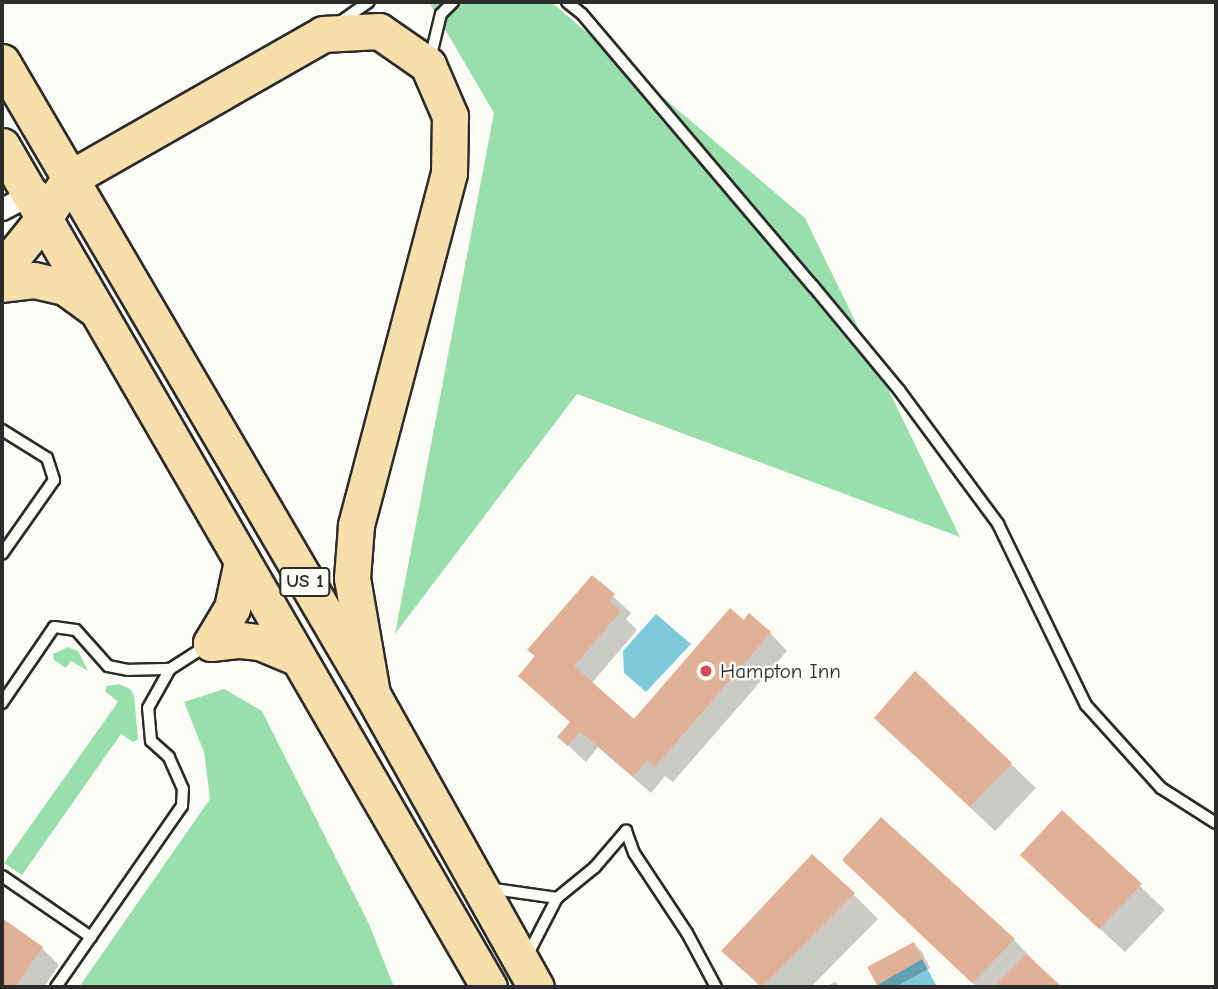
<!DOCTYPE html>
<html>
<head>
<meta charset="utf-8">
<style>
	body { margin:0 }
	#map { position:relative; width:1218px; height:989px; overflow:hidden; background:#fdfcf7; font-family:"Comic Neue",sans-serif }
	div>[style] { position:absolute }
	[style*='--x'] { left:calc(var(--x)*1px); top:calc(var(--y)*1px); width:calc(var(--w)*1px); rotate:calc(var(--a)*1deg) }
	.green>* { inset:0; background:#99dfac }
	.water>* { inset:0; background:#7dcadc }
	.shadow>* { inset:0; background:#0003 }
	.building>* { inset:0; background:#e2b094 }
	.roads { filter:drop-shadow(2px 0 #2b2b2b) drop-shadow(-2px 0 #2b2b2b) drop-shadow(0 2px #2b2b2b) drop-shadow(0 -2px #2b2b2b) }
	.service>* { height:10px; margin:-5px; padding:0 5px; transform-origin:5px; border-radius:5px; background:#fdfcf7 }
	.minor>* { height:21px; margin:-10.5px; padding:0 10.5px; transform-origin:10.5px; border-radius:10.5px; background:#fdfcf7 }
	.trunk>* { height:35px; margin:-17.5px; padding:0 17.5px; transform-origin:17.5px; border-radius:17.5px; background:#f8deab }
	.dots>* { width:19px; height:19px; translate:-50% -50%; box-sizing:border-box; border:4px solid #fdfcf7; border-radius:50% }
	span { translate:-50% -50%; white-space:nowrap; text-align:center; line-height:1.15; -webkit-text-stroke:5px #fdfcf7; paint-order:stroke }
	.shield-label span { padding:2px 5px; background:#fdfcf7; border:2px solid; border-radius:5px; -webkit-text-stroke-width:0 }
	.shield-label { font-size:19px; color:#2b2b2b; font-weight:700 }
	.poi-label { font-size:21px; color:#2b2b2b }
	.left { translate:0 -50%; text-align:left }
	.frame { position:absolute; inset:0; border:4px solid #2b2b2b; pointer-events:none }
</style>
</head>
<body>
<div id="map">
	<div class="green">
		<i style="clip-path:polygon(429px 2px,551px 2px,805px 218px,960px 537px,577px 394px,395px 634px,494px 113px)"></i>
		<i style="clip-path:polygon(68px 647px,78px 651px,88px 671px,71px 661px,66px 668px,54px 660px,53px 654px)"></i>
		<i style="clip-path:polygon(119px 684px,130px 689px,134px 695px,138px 739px,133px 742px,121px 734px,22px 875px,4px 863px,118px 702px,105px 691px,107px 686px)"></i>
		<i style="clip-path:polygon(224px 689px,262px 711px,369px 924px,394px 987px,79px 987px,210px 799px,204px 752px,184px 702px)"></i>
	</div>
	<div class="water">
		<i style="clip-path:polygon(656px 614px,691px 644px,646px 692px,624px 673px,623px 651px)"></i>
		<i style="clip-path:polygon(922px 959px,937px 987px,878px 987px,877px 985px)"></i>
	</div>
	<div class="shadow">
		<i style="clip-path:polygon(592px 577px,631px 613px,626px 619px,637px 630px,591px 684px,635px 722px,744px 622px,770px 633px,787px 651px,673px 782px,665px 776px,651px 793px,598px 747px,586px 762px,577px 754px,560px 737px,571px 723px,520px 676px)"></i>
		<i style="clip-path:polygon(901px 742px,1011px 764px,1036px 788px,995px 831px)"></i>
		<i style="clip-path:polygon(881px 820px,1014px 940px,1059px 987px,977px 987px,869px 885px)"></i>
		<i style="clip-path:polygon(1047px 880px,1140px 886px,1165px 910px,1125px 952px)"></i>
		<i style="clip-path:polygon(853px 894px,878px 919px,811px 987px,761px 987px,724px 951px)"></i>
		<i style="clip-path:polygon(2px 920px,42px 948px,59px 965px,44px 987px,2px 987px)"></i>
		<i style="clip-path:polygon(914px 944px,922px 952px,930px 968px,895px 987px,882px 987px,878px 983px)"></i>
		<i style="clip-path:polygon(835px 982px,840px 987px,825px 987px)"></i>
	</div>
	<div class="building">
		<i style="clip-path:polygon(592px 575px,615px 594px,609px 601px,621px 611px,574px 666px,634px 719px,730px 608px,744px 620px,749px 613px,771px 632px,655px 767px,647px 760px,633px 777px,580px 731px,568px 746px,557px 737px,570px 722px,518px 676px,535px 656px,527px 650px)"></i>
		<i style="clip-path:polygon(915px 671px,1012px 763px,970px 807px,874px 718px)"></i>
		<i style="clip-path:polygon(1062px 810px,1142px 884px,1099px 929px,1020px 855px)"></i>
		<i style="clip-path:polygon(881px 817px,1015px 939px,972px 983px,842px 860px)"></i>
		<i style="clip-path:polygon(812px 854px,855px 893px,762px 987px,721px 951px)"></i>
		<i style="clip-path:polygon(2px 918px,43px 947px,15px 987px,2px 987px)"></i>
		<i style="clip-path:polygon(914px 942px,922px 959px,877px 985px,867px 967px)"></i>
		<i style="clip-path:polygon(1026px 954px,1062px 987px,994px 987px)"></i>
	</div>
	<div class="roads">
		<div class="service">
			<i style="--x:567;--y:2;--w:19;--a:39"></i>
			<i style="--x:582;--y:14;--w:357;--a:49.7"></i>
			<i style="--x:813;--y:286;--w:135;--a:50.4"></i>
			<i style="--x:899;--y:390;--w:167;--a:53.5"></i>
			<i style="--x:998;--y:524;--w:201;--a:64.1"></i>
			<i style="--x:1086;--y:705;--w:112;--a:47.9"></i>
			<i style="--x:1161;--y:788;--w:65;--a:32.5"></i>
			<i style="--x:340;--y:22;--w:35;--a:-35"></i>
			<i style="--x:430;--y:59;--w:46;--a:-76.3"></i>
			<i style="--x:441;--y:14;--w:17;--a:-45"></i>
			<i style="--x:2;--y:430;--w:53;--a:31.9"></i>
			<i style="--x:47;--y:458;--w:23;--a:72"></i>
			<i style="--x:54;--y:480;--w:90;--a:125.1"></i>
			<i style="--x:2;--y:703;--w:92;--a:-55.6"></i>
			<i style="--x:54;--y:627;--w:22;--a:8"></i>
			<i style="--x:76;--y:630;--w:48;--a:48.4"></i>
			<i style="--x:108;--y:666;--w:20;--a:11"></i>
			<i style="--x:128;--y:670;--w:42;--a:-1.4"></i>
			<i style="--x:2;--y:876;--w:108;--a:34.4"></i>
			<i style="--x:487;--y:888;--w:71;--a:8.1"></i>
			<i style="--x:527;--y:956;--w:65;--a:-62.7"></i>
			<i style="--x:557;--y:898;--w:49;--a:-39.2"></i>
			<i style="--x:595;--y:867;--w:48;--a:-49.3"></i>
			<i style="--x:626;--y:831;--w:23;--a:70"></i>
			<i style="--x:634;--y:853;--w:96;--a:56.5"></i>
			<i style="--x:687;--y:933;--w:61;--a:61.8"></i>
			<i style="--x:56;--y:987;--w:221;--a:-55.2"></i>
			<i style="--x:182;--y:806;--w:17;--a:-87"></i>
			<i style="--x:183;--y:789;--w:35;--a:-114"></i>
			<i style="--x:169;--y:757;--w:24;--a:-138"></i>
			<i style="--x:151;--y:741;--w:33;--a:-95"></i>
			<i style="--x:148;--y:708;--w:45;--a:-60.6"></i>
			<i style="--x:170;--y:669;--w:43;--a:-32.6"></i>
		</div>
		<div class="minor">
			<i style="--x:2;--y:209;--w:40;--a:-28"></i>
		</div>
		<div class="trunk">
			<i style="--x:2;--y:62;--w:732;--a:59.65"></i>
			<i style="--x:372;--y:694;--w:336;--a:60.8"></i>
			<i style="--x:2;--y:146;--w:972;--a:59.93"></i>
			<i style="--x:2;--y:270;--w:67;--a:-51.1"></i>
			<i style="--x:44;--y:218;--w:46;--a:-57.3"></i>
			<i style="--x:69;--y:179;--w:292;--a:-29.7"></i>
			<i style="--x:323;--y:34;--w:56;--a:-3.1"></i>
			<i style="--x:379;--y:31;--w:60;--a:34.8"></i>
			<i style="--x:428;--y:65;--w:56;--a:66.7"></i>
			<i style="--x:450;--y:116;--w:57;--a:91"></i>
			<i style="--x:449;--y:173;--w:365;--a:104.8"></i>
			<i style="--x:356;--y:526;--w:52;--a:94.4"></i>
			<i style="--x:352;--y:578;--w:118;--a:80.2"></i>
			<i style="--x:2;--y:284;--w:32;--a:-7"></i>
			<i style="--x:34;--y:280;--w:32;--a:13"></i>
			<i style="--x:65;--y:287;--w:37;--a:36"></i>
			<i style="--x:211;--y:643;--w:29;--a:-6"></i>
			<i style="--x:240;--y:640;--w:20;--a:6"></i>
			<i style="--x:260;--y:642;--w:41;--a:22.8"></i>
			<i style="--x:211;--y:643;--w:41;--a:-59"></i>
			<i style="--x:232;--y:608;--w:48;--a:-78"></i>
		</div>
	</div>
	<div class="dots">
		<i style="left:706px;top:671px;background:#d1495b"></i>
	</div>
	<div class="shield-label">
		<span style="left:305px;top:582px">US 1</span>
	</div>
	<div class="poi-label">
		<span class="left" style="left:720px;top:671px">Hampton Inn</span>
	</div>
	<div class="frame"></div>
</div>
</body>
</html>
